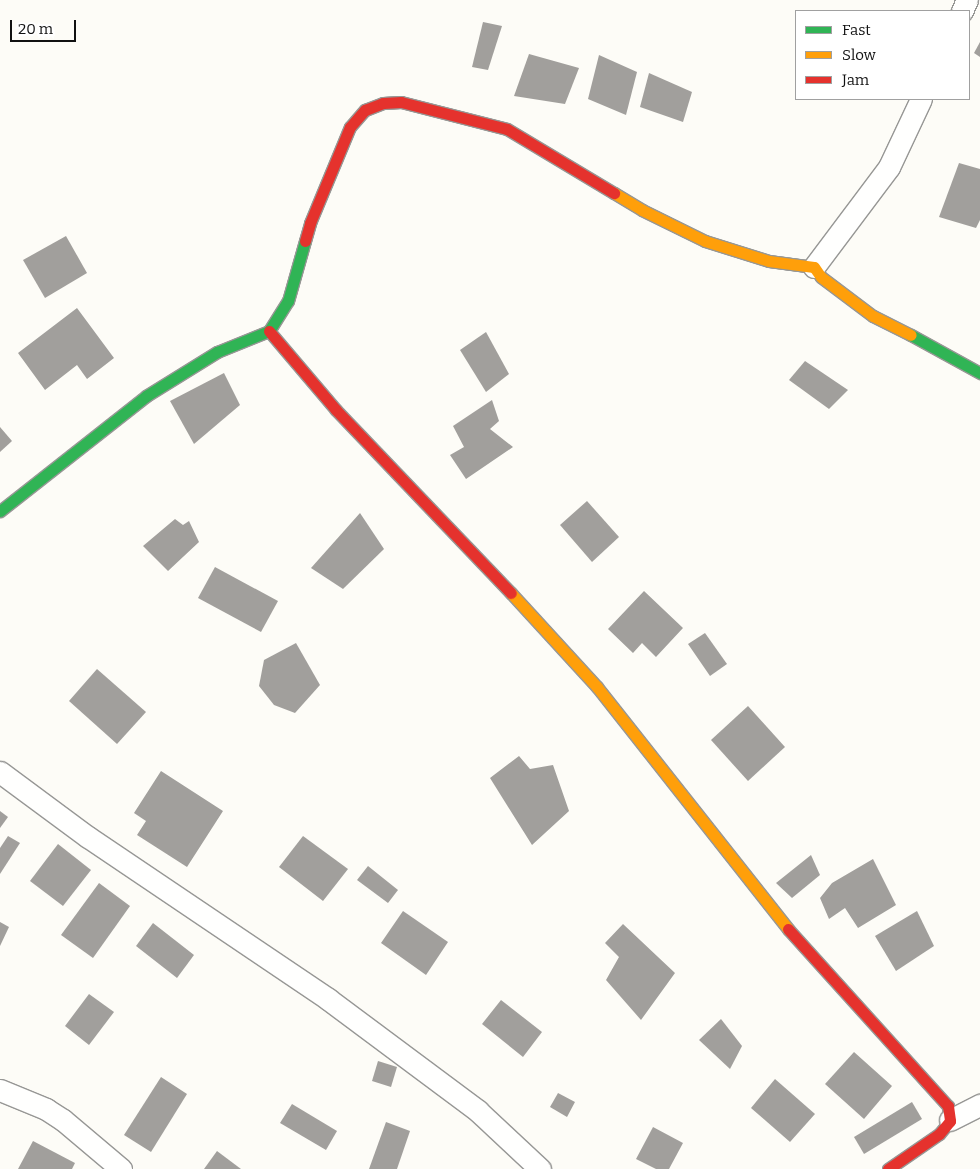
<!DOCTYPE html>
<html>
<head>
<meta charset="utf-8">
<style>
	body { margin:0 }
	#map { position:relative; width:980px; height:1169px; overflow:hidden; background:#fdfcf7; font-family:Bitter,serif }
	div>[style] { position:absolute }
	[style*='--x'] { left:calc(var(--x)*1px); top:calc(var(--y)*1px); width:calc(var(--w)*1px); rotate:calc(var(--a)*1deg) }
	.building>* { inset:0; background:#a19f9c }
	.roads { filter:drop-shadow(1px 0 #979795) drop-shadow(-1px 0 #979795) drop-shadow(0 1px #979795) drop-shadow(0 -1px #979795) }
	.street>* { height:21px; margin:-10.5px; padding:0 10.5px; transform-origin:10.5px; border-radius:10.5px; background:#fffffe }
	.fast>* { height:11px; margin:-5.5px; padding:0 5.5px; transform-origin:5.5px; border-radius:5.5px; background:#30b455 }
	.slow>* { height:11px; margin:-5.5px; padding:0 5.5px; transform-origin:5.5px; border-radius:5.5px; background:#ff9f0a }
	.jam>* { height:11px; margin:-5.5px; padding:0 5.5px; transform-origin:5.5px; border-radius:5.5px; background:#e5322d }
	span { translate:-50% -50%; white-space:nowrap; text-align:center; line-height:1.15; -webkit-text-stroke:5px #fff; paint-order:stroke }
	.legend { position:absolute; left:795px; top:10px; width:175px; height:90px; box-sizing:border-box; background:#fff; border:1px solid #a0a0a0; margin:0; padding:6px 9px; list-style:none; font-size:15px; color:#111 }
	.legend li { display:flex; align-items:center; gap:10px; height:25px }
	.legend b { width:25px; border:1px solid #a0a0a0 }
	.scale { position:absolute; left:10px; top:20px; width:66px; height:22px; box-sizing:border-box; border:2px solid #111; border-top:0; padding-left:6px; font-size:15px; line-height:18px; white-space:nowrap; color:#111; -webkit-text-stroke:4px #fff; paint-order:stroke }
</style>
</head>
<body>
<div id="map">
	<div class="building">
		<i style="clip-path:polygon(483px 22px,502px 26px,488px 70px,472px 67px)"></i>
		<i style="clip-path:polygon(980px 42px,980px 57px,974px 53px)"></i>
		<i style="clip-path:polygon(529px 54px,579px 68px,565px 104px,514px 96px)"></i>
		<i style="clip-path:polygon(599px 55px,637px 72px,626px 115px,588px 99px)"></i>
		<i style="clip-path:polygon(649px 73px,692px 92px,683px 122px,640px 107px)"></i>
		<i style="clip-path:polygon(959px 163px,980px 169px,980px 220px,976px 228px,939px 217px)"></i>
		<i style="clip-path:polygon(66px 236px,87px 273px,45px 298px,23px 260px)"></i>
		<i style="clip-path:polygon(77px 308px,114px 358px,87px 379px,77px 365px,45px 390px,18px 353px)"></i>
		<i style="clip-path:polygon(486px 332px,509px 374px,486px 392px,460px 350px)"></i>
		<i style="clip-path:polygon(805px 361px,848px 390px,829px 409px,789px 380px)"></i>
		<i style="clip-path:polygon(224px 373px,240px 405px,194px 444px,170px 401px)"></i>
		<i style="clip-path:polygon(492px 400px,499px 421px,490px 429px,513px 447px,466px 479px,450px 455px,464px 447px,453px 426px)"></i>
		<i style="clip-path:polygon(0 427px,12px 441px,0 452px)"></i>
		<i style="clip-path:polygon(587px 501px,619px 537px,592px 562px,560px 525px)"></i>
		<i style="clip-path:polygon(360px 513px,384px 549px,343px 589px,311px 568px)"></i>
		<i style="clip-path:polygon(175px 519px,183px 525px,189px 521px,199px 542px,168px 571px,143px 546px)"></i>
		<i style="clip-path:polygon(215px 567px,278px 601px,261px 632px,198px 598px)"></i>
		<i style="clip-path:polygon(644px 591px,683px 628px,656px 657px,642px 643px,633px 653px,608px 629px)"></i>
		<i style="clip-path:polygon(705px 633px,727px 664px,710px 676px,688px 644px)"></i>
		<i style="clip-path:polygon(296px 643px,320px 685px,295px 713px,274px 705px,259px 686px,264px 660px)"></i>
		<i style="clip-path:polygon(97px 669px,146px 712px,117px 744px,69px 701px)"></i>
		<i style="clip-path:polygon(748px 706px,785px 747px,748px 781px,711px 740px)"></i>
		<i style="clip-path:polygon(519px 756px,530px 769px,553px 765px,569px 811px,532px 845px,490px 778px)"></i>
		<i style="clip-path:polygon(161px 771px,223px 811px,187px 867px,137px 835px,146px 821px,134px 813px)"></i>
		<i style="clip-path:polygon(0 811px,8px 817px,0 828px)"></i>
		<i style="clip-path:polygon(8px 836px,20px 843px,0 874px,0 848px)"></i>
		<i style="clip-path:polygon(303px 836px,348px 869px,323px 901px,279px 867px)"></i>
		<i style="clip-path:polygon(58px 844px,91px 870px,63px 906px,30px 881px)"></i>
		<i style="clip-path:polygon(811px 855px,820px 875px,792px 898px,776px 883px)"></i>
		<i style="clip-path:polygon(873px 859px,896px 905px,858px 928px,845px 908px,829px 919px,820px 898px,832px 883px)"></i>
		<i style="clip-path:polygon(368px 866px,398px 890px,388px 903px,357px 880px)"></i>
		<i style="clip-path:polygon(99px 883px,130px 906px,93px 958px,61px 935px)"></i>
		<i style="clip-path:polygon(403px 911px,448px 942px,426px 975px,381px 943px)"></i>
		<i style="clip-path:polygon(917px 911px,934px 946px,896px 971px,875px 936px)"></i>
		<i style="clip-path:polygon(0 922px,9px 927px,0 946px)"></i>
		<i style="clip-path:polygon(153px 923px,194px 955px,177px 978px,136px 946px)"></i>
		<i style="clip-path:polygon(623px 924px,675px 973px,641px 1020px,606px 980px,619px 957px,605px 943px)"></i>
		<i style="clip-path:polygon(89px 994px,114px 1012px,89px 1045px,65px 1026px)"></i>
		<i style="clip-path:polygon(501px 1000px,542px 1032px,523px 1057px,482px 1024px)"></i>
		<i style="clip-path:polygon(721px 1019px,742px 1046px,730px 1069px,699px 1040px)"></i>
		<i style="clip-path:polygon(854px 1052px,892px 1086px,864px 1119px,825px 1084px)"></i>
		<i style="clip-path:polygon(378px 1061px,397px 1067px,391px 1087px,372px 1081px)"></i>
		<i style="clip-path:polygon(161px 1077px,187px 1094px,151px 1152px,124px 1135px)"></i>
		<i style="clip-path:polygon(775px 1079px,815px 1114px,790px 1142px,751px 1108px)"></i>
		<i style="clip-path:polygon(558px 1093px,575px 1102px,567px 1117px,550px 1107px)"></i>
		<i style="clip-path:polygon(912px 1102px,922px 1119px,864px 1154px,854px 1137px)"></i>
		<i style="clip-path:polygon(292px 1104px,337px 1131px,326px 1150px,280px 1123px)"></i>
		<i style="clip-path:polygon(386px 1122px,410px 1131px,397px 1169px,369px 1169px)"></i>
		<i style="clip-path:polygon(653px 1127px,683px 1143px,669px 1169px,656px 1169px,636px 1159px)"></i>
		<i style="clip-path:polygon(33px 1141px,75px 1163px,72px 1169px,18px 1169px)"></i>
		<i style="clip-path:polygon(217px 1151px,241px 1169px,204px 1169px)"></i>
	</div>
	<div class="roads">
		<div class="street">
			<i style="--x:962;--y:11;--w:12;--a:-66"></i>
			<i style="--x:814;--y:267;--w:125;--a:-53.1"></i>
			<i style="--x:889;--y:167;--w:75;--a:-64.8"></i>
			<i style="--x:0;--y:772;--w:109;--a:36.5"></i>
			<i style="--x:88;--y:837;--w:290;--a:34"></i>
			<i style="--x:328;--y:999;--w:187;--a:36.7"></i>
			<i style="--x:478;--y:1111;--w:85;--a:43.1"></i>
			<i style="--x:0;--y:1090;--w:50;--a:22.4"></i>
			<i style="--x:46;--y:1109;--w:20;--a:33"></i>
			<i style="--x:63;--y:1120;--w:76;--a:40.2"></i>
			<i style="--x:950;--y:1120;--w:34;--a:-27"></i>
		</div>
		<div class="fast">
			<i style="--x:911;--y:335;--w:79;--a:28.8"></i>
			<i style="--x:0;--y:511;--w:186;--a:-38.2"></i>
			<i style="--x:146;--y:396;--w:84;--a:-31.8"></i>
			<i style="--x:217;--y:352;--w:56;--a:-22"></i>
			<i style="--x:269;--y:331;--w:36;--a:-58"></i>
			<i style="--x:288;--y:301;--w:62;--a:-74.2"></i>
		</div>
		<div class="slow">
			<i style="--x:614;--y:193;--w:33;--a:31"></i>
			<i style="--x:642;--y:210;--w:70;--a:26.2"></i>
			<i style="--x:705;--y:241;--w:67;--a:17.4"></i>
			<i style="--x:769;--y:261;--w:45;--a:7.6"></i>
			<i style="--x:814;--y:267;--w:12;--a:55"></i>
			<i style="--x:821;--y:277;--w:65;--a:36.9"></i>
			<i style="--x:873;--y:316;--w:42;--a:26.6"></i>
			<i style="--x:511;--y:593;--w:127;--a:47.5"></i>
			<i style="--x:597;--y:687;--w:308;--a:51.7"></i>
		</div>
		<div class="jam">
			<i style="--x:305;--y:241;--w:19;--a:-74"></i>
			<i style="--x:310;--y:223;--w:104;--a:-67.4"></i>
			<i style="--x:350;--y:127;--w:23;--a:-49"></i>
			<i style="--x:365;--y:110;--w:19;--a:-21"></i>
			<i style="--x:383;--y:103;--w:18;--a:-3"></i>
			<i style="--x:401;--y:102;--w:109;--a:14.3"></i>
			<i style="--x:507;--y:129;--w:125;--a:30.9"></i>
			<i style="--x:269;--y:331;--w:104;--a:49.7"></i>
			<i style="--x:336;--y:410;--w:253;--a:46.3"></i>
			<i style="--x:788;--y:929;--w:239;--a:47.9"></i>
			<i style="--x:948;--y:1106;--w:15;--a:82"></i>
			<i style="--x:950;--y:1121;--w:17;--a:130"></i>
			<i style="--x:939;--y:1134;--w:62;--a:145.5"></i>
		</div>
	</div>
	<ul class="legend">
	<li><b style="height:6px;background:#30b455"></b>Fast</li>
	<li><b style="height:6px;background:#ff9f0a"></b>Slow</li>
	<li><b style="height:6px;background:#e5322d"></b>Jam</li>
	</ul>
	<div class="scale">20 m</div>
</div>
</body>
</html>
